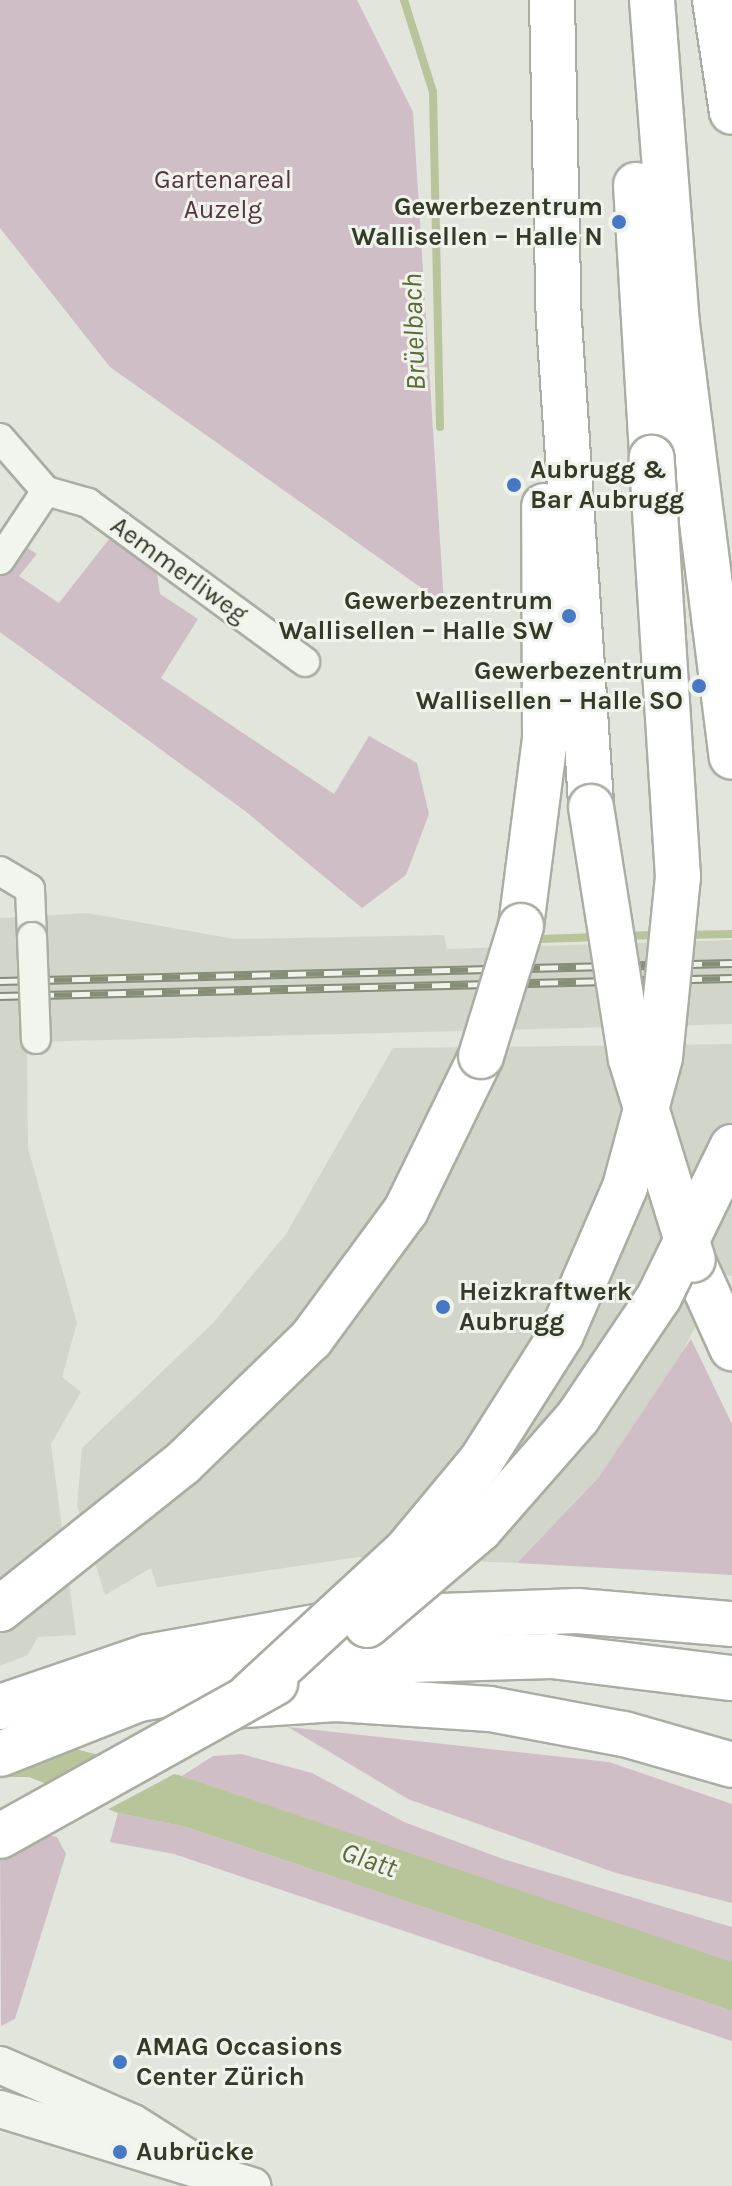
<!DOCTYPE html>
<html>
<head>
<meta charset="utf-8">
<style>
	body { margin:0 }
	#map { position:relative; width:732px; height:2186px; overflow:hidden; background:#e2e5dc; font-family:Karla,sans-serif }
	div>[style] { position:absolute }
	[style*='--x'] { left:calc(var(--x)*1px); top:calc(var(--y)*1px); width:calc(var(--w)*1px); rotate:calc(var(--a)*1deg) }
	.built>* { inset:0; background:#d2d6ca }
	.green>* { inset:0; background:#cfbec6 }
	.water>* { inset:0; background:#b8c499 }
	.pier>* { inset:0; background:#e2e5dc }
	.stream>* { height:8px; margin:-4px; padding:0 4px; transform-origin:4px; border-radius:4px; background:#b8c499 }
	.roads { filter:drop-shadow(2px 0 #aaaea2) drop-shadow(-2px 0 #aaaea2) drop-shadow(0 2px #aaaea2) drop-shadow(0 -2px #aaaea2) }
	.minor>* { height:28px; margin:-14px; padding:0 14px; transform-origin:14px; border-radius:14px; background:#f2f4ee }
	.tertiary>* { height:36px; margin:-18px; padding:0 18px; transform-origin:18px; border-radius:18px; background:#f2f4ee }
	.motorway>* { height:44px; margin:-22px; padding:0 22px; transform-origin:22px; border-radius:22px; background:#fff }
	.rail>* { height:9px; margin-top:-4.5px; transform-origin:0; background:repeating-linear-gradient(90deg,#f0f3eb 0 18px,#858e77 0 36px); box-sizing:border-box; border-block:2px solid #858e77 }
	.bridges { filter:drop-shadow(2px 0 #aaaea2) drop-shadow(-2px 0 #aaaea2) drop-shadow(0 2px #aaaea2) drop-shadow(0 -2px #aaaea2) }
	.minor-bridge>* { height:28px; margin:-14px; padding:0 14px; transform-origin:14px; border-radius:14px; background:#f2f4ee }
	.motorway-bridge>* { height:44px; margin:-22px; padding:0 22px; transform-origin:22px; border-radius:22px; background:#fff }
	.dots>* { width:22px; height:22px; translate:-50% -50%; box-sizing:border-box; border:4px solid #f0f3eb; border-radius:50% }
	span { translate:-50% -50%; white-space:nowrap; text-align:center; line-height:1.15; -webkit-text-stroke:6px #f0f3eb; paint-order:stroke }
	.park-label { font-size:26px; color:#553543 }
	.poi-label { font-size:26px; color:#333a27; font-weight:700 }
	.right { translate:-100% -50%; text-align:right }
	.left { translate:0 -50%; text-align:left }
	.street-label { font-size:26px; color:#333a27 }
	.water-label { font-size:28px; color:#5a6b34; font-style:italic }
</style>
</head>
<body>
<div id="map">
	<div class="built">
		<i style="clip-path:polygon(87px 913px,235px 939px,444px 935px,447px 949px,732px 940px,732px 1024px,27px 1042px,28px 1148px,77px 1323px,62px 1377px,81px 1392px,51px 1444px,76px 1635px,38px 1637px,28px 1655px,0 1666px,0 918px)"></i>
		<i style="clip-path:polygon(732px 1044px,732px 1276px,722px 1275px,665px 1386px,599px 1477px,517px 1563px,359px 1557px,157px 1587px,151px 1568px,105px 1595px,77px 1506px,82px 1448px,213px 1323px,286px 1234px,393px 1048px)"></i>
	</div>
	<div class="green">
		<i style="clip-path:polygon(0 0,357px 0,413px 112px,444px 604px,110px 367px,0 228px)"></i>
		<i style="clip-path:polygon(113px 534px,156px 567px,160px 594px,198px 619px,161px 678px,334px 794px,369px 736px,417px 763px,429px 814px,406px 875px,362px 908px,245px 811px,0 632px,0 575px,21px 544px,37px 554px,19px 576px,59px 603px)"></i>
		<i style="clip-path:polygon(691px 1339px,732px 1424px,732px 1575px,517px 1563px,599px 1477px)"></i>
		<i style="clip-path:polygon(288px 1727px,609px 1762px,732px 1804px,732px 1903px,616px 1873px,408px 1799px)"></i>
		<i style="clip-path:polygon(241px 1754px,312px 1773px,404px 1822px,503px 1859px,732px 1927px,732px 1963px,182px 1776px,213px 1756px)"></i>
		<i style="clip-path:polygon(118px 1813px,186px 1827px,732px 2011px,732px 2041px,174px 1854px,110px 1842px)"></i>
		<i style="clip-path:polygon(0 1823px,57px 1837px,66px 1854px,15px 2019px,1px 2026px)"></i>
	</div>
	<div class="water">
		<i style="clip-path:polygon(0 1730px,182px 1776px,732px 1962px,732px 2011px,186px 1827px,118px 1813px,29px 1777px,0 1777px)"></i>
	</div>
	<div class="pier">
		<i style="clip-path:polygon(107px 1750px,180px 1771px,103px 1812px,43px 1787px)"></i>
	</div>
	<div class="stream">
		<i style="--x:404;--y:0;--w:96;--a:72.5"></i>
		<i style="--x:433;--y:92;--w:335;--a:88.8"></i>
		<i style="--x:685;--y:935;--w:47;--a:-1.2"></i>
		<i style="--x:625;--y:936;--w:34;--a:-2"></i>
		<i style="--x:540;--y:939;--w:59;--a:-1.9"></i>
	</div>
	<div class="roads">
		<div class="minor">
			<i style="--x:0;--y:438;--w:70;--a:49"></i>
			<i style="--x:46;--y:491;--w:44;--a:15.9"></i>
			<i style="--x:88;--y:503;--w:269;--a:36.2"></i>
			<i style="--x:0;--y:560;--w:83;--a:-56.3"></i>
			<i style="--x:0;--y:871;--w:35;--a:31"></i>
			<i style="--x:30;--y:889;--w:48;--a:87.6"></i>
		</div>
		<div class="tertiary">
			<i style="--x:0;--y:2065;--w:145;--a:23.6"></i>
			<i style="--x:133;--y:2123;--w:62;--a:32.4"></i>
			<i style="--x:0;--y:2109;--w:264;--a:17"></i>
		</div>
		<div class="motorway">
			<i style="--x:552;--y:0;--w:321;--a:88.8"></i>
			<i style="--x:559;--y:321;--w:487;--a:86.2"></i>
			<i style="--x:652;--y:0;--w:325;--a:85.6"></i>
			<i style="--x:677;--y:324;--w:436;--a:82.8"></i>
			<i style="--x:715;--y:0;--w:113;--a:81.4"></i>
			<i style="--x:636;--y:185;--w:273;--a:86.6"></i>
			<i style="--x:521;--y:926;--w:189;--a:-82.7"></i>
			<i style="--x:545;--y:739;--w:233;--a:-90.2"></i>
			<i style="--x:696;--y:1268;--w:88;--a:65.8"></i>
			<i style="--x:0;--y:1609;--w:234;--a:-38.6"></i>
			<i style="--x:183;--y:1463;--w:178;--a:-44.1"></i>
			<i style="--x:311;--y:1339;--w:160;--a:-53.6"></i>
			<i style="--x:406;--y:1210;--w:171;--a:-64"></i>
			<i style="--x:229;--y:1706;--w:107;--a:-3.7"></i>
			<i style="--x:336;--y:1699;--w:154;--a:3.7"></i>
			<i style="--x:490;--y:1709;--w:136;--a:10.6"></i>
			<i style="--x:624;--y:1734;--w:112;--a:16"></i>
			<i style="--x:0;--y:1707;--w:155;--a:-18.8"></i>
			<i style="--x:147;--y:1657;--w:217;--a:-10.1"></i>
			<i style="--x:361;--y:1619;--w:216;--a:-2.1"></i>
			<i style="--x:577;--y:1611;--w:156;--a:4.8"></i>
			<i style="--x:0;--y:1754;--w:149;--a:-21.6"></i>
			<i style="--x:139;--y:1699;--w:204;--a:-10.4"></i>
			<i style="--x:340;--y:1662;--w:212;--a:-1.6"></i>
			<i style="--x:552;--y:1656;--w:181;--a:7"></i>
		</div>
	</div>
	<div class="rail">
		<i style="--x:0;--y:981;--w:732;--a:-1.41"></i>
		<i style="--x:0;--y:996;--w:732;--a:-1.41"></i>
	</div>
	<div class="bridges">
		<div class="minor-bridge">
			<i style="--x:32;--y:937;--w:102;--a:87.8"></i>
		</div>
		<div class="motorway-bridge">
			<i style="--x:591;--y:807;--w:255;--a:81"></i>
			<i style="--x:631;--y:1059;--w:210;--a:72.9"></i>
			<i style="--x:481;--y:1056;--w:136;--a:-72.9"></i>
			<i style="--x:367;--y:1625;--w:148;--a:-40.3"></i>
			<i style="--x:480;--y:1529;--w:149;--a:-48.8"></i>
			<i style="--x:578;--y:1417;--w:145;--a:-56"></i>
			<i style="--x:659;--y:1297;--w:167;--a:-64"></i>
			<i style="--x:250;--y:1695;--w:212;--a:-42.7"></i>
			<i style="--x:406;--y:1551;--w:117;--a:-50.2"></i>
			<i style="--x:481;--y:1461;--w:149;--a:-57.6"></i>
			<i style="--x:561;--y:1335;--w:161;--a:-66.6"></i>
			<i style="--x:625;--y:1187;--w:135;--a:-74.9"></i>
			<i style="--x:660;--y:1057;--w:181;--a:-84.3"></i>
			<i style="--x:678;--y:877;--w:420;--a:-93.6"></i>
			<i style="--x:0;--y:1836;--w:315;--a:-29.1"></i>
		</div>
	</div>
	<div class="dots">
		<i style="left:619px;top:222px;background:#4778c4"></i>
		<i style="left:514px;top:485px;background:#4778c4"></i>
		<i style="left:569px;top:616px;background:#4778c4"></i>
		<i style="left:699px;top:686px;background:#4778c4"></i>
		<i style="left:443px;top:1307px;background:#4778c4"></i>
		<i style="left:120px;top:2062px;background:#4778c4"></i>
		<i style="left:120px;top:2152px;background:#4778c4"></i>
	</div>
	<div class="park-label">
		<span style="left:223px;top:195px">Gartenareal<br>Auzelg</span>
	</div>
	<div class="poi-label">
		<span class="right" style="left:603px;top:222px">Gewerbezentrum<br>Wallisellen – Halle N</span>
		<span class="left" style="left:530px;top:485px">Aubrugg &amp;<br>Bar Aubrugg</span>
		<span class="right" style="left:553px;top:616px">Gewerbezentrum<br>Wallisellen – Halle SW</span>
		<span class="right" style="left:683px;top:686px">Gewerbezentrum<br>Wallisellen – Halle SO</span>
		<span class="left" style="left:459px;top:1307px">Heizkraftwerk<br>Aubrugg</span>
		<span class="left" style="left:136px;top:2062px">AMAG Occasions<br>Center Zürich</span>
		<span class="left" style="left:136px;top:2152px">Aubrücke</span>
	</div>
	<div class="street-label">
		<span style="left:179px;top:570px;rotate:36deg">Aemmerliweg</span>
	</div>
	<div class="water-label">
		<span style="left:414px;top:332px;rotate:-92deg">Brüelbach</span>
		<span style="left:369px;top:1860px;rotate:19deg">Glatt</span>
	</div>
</div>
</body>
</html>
